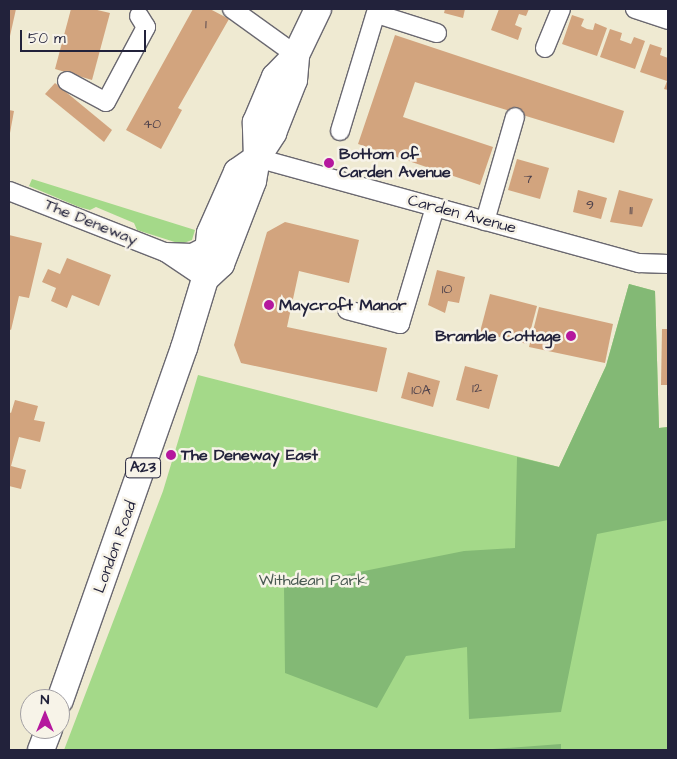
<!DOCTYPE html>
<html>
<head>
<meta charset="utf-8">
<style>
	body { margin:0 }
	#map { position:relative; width:677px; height:759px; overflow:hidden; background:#efead2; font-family:"Architects Daughter",sans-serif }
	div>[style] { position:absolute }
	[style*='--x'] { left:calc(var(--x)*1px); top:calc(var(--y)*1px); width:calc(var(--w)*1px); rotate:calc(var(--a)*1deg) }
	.green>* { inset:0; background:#a4d989 }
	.forest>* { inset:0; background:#83b975 }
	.building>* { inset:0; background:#d2a47e }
	.roads { filter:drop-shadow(1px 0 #6a6870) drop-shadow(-1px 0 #6a6870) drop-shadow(0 1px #6a6870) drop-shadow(0 -1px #6a6870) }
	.minor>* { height:18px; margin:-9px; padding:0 9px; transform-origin:9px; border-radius:9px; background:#fff }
	.highway>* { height:26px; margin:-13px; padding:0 13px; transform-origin:13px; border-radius:13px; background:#fff }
	.dots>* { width:14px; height:14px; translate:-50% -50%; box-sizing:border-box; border:2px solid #f7f3e8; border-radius:50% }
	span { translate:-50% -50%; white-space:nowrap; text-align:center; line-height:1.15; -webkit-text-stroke:5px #f7f3e8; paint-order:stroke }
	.number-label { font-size:14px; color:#4e424c }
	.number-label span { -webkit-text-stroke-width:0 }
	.shield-label span { padding:1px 4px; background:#f7f3e8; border:1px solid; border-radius:4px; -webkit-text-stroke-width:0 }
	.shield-label { font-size:15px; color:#22223b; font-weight:700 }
	.poi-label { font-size:16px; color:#22223b; font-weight:700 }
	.left { translate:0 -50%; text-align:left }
	.right { translate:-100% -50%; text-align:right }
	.street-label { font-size:16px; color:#22223b }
	.park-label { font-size:16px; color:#495952 }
	.frame { position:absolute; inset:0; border:10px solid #22223b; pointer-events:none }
	.north { position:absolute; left:20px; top:689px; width:50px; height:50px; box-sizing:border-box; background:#f7f3e8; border:1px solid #a29fa3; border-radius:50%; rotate:0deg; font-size:14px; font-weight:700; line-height:20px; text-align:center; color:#22223b }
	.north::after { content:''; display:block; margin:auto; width:18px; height:22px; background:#b5179e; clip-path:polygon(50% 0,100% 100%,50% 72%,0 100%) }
	.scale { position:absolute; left:20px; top:30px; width:126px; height:22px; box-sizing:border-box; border:2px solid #22223b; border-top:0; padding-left:6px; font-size:15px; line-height:18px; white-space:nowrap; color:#22223b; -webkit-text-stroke:4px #f7f3e8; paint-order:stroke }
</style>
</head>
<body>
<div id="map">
	<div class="green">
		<i style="clip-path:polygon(32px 179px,195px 230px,192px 240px,181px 244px,137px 230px,134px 223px,96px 207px,90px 210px,79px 207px,29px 186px)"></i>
		<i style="clip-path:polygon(629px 284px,655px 291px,659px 428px,668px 427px,668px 750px,64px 750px,163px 491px,198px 375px,559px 467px,606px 366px)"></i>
	</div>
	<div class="forest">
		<i style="clip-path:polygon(629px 284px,655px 291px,659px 428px,668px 427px,668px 520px,597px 534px,561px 712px,469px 719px,467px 647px,406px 656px,377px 708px,285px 673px,284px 587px,464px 551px,515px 548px,517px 457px,559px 467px,606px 366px)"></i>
		<i style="clip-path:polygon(561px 744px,561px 750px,479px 750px)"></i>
	</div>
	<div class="building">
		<i style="clip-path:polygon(9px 9px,16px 9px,10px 36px,9px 36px)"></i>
		<i style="clip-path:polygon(71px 9px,93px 9px,110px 13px,92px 80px,55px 69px)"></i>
		<i style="clip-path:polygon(193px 9px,210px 9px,229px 19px,178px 108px,182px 110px,161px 149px,126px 130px)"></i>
		<i style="clip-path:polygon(445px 9px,465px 9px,463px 18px,444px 13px)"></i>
		<i style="clip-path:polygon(499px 9px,529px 9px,526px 16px,519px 14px,515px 25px,522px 28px,518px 40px,491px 30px)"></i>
		<i style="clip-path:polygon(572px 15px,584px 19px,581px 26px,587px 29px,593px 30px,595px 23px,607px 28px,597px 56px,562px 44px)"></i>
		<i style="clip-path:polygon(610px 29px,622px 33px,620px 40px,631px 44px,634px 37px,645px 41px,635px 69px,600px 57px)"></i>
		<i style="clip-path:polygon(395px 35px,624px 111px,614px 143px,415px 82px,403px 117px,493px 147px,480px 185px,358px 144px)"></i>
		<i style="clip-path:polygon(650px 44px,662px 48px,660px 55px,668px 58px,668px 90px,664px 89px,667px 81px,640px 72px)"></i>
		<i style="clip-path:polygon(55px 83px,112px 130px,104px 142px,45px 94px)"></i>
		<i style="clip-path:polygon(9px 110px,14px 111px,10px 133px,9px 133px)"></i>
		<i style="clip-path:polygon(517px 159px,549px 168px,540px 199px,508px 190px)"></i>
		<i style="clip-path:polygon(578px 190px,607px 198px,601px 219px,573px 212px)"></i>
		<i style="clip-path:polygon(619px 190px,653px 199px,642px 227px,610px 222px)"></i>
		<i style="clip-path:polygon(285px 222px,359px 240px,349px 283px,299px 271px,287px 327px,387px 348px,377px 392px,241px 363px,234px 345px,267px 232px)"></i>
		<i style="clip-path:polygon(9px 235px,42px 243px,29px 298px,19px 296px,11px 330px,9px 329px)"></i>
		<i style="clip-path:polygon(67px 258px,111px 275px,99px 306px,72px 295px,67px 308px,51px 301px,56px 288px,42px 282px,48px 269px,60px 274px)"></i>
		<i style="clip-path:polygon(437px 270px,465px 277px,459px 303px,448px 301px,445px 313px,428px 305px)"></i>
		<i style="clip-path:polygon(490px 294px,537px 306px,527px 344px,480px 332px)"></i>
		<i style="clip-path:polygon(539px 307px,613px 324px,605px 363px,529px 347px)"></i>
		<i style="clip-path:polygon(662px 329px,668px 329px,668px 385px,661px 385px)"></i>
		<i style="clip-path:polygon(465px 366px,498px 375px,489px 409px,456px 400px)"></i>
		<i style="clip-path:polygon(408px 372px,440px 381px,433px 407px,401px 398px)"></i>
		<i style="clip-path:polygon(15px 400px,38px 406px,34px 420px,45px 422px,40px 442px,19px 437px,11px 466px,26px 470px,21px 489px,9px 486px,9px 412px,11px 413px)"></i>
	</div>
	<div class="roads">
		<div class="minor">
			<i style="--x:232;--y:9;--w:79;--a:35.7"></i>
			<i style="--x:635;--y:9;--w:35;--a:18"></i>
			<i style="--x:377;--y:14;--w:63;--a:17.6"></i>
			<i style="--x:545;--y:48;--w:42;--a:-67.7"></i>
			<i style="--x:67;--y:81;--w:44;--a:28.3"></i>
			<i style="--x:106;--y:102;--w:85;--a:-61.9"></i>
			<i style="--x:146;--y:27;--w:13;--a:-122"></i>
			<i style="--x:340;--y:131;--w:127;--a:-73.1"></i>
			<i style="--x:257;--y:158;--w:396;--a:15.4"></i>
			<i style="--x:639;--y:263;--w:29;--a:2"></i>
			<i style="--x:9;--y:191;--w:168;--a:21.4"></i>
			<i style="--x:165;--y:252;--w:48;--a:34"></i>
			<i style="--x:485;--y:221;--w:108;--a:-73.9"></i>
			<i style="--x:165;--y:252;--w:27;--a:2"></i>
			<i style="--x:192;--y:253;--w:18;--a:-27"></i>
			<i style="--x:347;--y:310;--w:55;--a:14.8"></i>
			<i style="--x:400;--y:324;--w:122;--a:-73.3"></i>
		</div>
		<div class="highway">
			<i style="--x:205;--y:279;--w:22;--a:-43"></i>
			<i style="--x:221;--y:264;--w:89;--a:-68.9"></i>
			<i style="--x:253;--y:181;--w:23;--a:-80"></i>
			<i style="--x:257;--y:158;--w:36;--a:-92"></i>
			<i style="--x:256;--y:122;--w:49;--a:-67.1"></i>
			<i style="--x:275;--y:77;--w:30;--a:-46"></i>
			<i style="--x:60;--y:700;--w:373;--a:-70.6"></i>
			<i style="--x:184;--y:348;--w:72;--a:-73.1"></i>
			<i style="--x:205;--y:279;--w:46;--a:-83.8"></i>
			<i style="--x:210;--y:233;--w:67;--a:-66.1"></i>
			<i style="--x:237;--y:172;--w:24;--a:-35"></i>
			<i style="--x:257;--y:158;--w:30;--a:-57"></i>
			<i style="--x:273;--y:133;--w:57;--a:-68.4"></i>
			<i style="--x:294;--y:80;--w:25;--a:-85"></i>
			<i style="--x:296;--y:55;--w:51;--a:-64.4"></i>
			<i style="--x:41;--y:750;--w:22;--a:-69"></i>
		</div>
	</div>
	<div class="dots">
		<i style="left:329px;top:163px;background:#b5179e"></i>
		<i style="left:269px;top:305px;background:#b5179e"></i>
		<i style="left:571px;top:336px;background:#b5179e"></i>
		<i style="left:171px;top:455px;background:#b5179e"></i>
	</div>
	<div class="number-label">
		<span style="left:206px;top:24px">1</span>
		<span style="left:152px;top:124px">40</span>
		<span style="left:528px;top:179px">7</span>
		<span style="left:590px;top:205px">9</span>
		<span style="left:631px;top:210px">11</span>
		<span style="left:447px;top:289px">10</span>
		<span style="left:477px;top:388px">12</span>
		<span style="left:421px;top:390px">10A</span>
	</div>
	<div class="shield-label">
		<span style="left:143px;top:468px">A23</span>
	</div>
	<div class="poi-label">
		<span class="left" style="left:339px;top:163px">Bottom of<br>Carden Avenue</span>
		<span class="left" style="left:279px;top:305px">Maycroft Manor</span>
		<span class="right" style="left:561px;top:336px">Bramble Cottage</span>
		<span class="left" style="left:181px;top:455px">The Deneway East</span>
	</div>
	<div class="street-label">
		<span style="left:462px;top:214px;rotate:15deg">Carden Avenue</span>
		<span style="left:91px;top:222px;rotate:22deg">The Deneway</span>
		<span style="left:115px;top:547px;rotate:-70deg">London Road</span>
	</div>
	<div class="park-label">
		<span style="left:313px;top:580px">Withdean Park</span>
	</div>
	<div class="frame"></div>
	<div class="north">N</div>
	<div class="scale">50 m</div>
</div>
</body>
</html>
